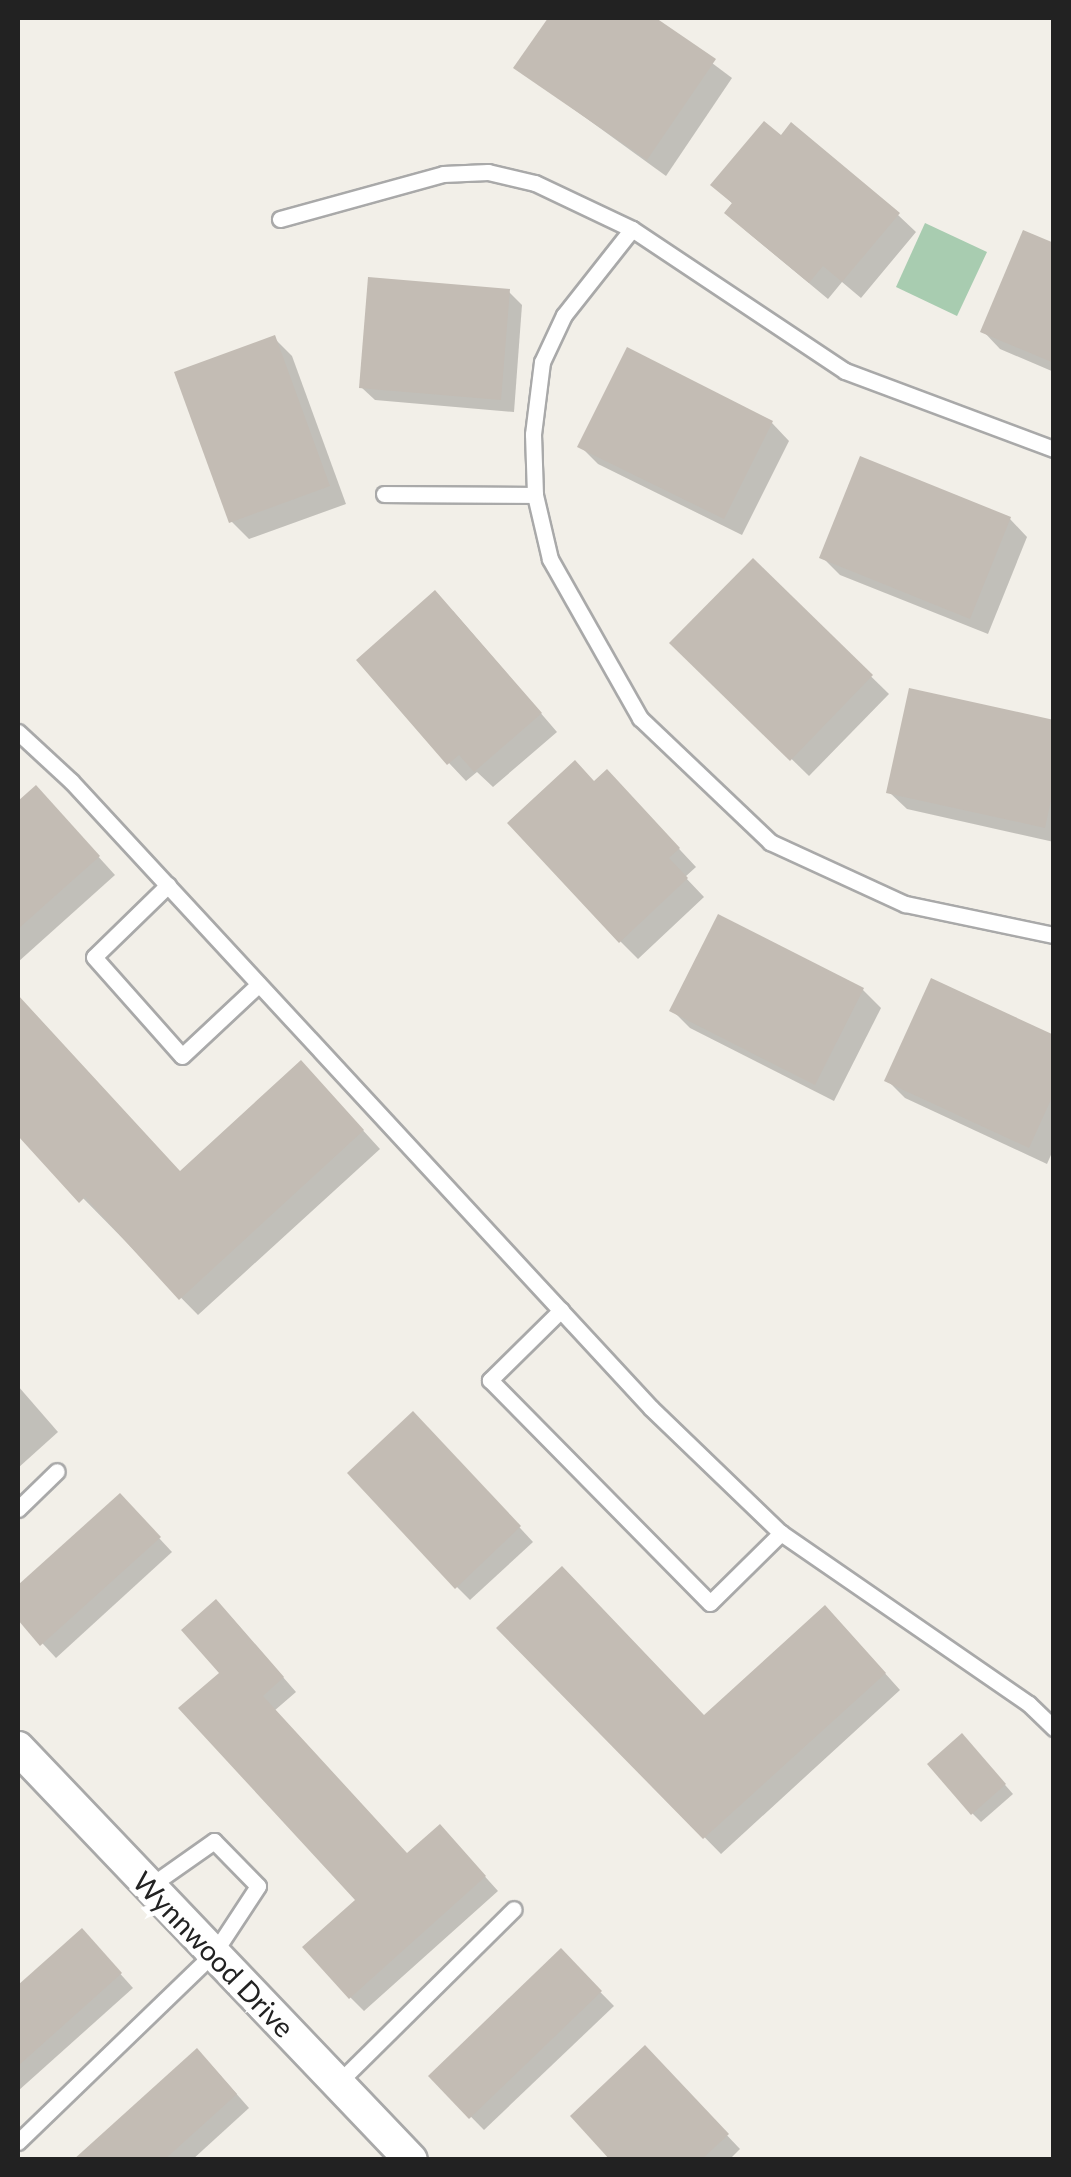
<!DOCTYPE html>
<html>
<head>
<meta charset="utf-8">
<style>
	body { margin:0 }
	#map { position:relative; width:1071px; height:2177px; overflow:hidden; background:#f2efe8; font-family:Lato,sans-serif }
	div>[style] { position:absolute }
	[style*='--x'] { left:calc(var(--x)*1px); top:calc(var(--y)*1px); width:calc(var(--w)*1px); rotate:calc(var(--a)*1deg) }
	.cemetery>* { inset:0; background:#a8ccb0 }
	.shadow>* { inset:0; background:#0003 }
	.building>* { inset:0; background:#c3bcb4 }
	.roads { filter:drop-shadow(2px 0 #a9a9a9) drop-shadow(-2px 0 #a9a9a9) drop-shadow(0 2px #a9a9a9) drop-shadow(0 -2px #a9a9a9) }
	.service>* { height:15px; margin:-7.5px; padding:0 7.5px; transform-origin:7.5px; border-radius:7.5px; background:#fff }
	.minor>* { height:32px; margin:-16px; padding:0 16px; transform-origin:16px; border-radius:16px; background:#fff }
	span { translate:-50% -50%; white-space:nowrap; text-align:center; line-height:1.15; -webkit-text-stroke:10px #fff; paint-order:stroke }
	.street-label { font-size:28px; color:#222 }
	.frame { position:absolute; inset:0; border:20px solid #222; pointer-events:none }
</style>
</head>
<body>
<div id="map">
	<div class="cemetery">
		<i style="clip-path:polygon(925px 223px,987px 252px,957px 316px,896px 287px)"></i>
	</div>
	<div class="shadow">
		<i style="clip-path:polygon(551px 18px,652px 18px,732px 78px,666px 176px,517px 68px)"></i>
		<i style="clip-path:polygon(713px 185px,898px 215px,916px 232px,861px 298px,842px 282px,828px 299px,745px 230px,734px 205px)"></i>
		<i style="clip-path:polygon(1054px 245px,1054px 372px,1000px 349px,983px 331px)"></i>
		<i style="clip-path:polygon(509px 292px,522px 305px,514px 412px,375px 400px,361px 387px)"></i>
		<i style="clip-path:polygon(274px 338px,292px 356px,346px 504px,249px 539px,231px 521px)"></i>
		<i style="clip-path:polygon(772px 423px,789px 441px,742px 535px,598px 464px,580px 446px)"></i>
		<i style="clip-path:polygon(1010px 519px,1027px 537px,988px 634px,840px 575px,822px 557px)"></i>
		<i style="clip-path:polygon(753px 561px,889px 694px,809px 776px,673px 643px)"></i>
		<i style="clip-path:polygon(453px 611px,557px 732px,493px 787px,477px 772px,466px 781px,449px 763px)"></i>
		<i style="clip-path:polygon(1054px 722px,1054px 842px,907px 809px,889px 792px)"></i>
		<i style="clip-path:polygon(595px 783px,624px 790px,696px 867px,685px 877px,704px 897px,638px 959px,620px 941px)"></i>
		<i style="clip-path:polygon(36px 788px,115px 875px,18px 962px,18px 804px)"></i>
		<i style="clip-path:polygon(863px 990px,881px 1008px,834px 1101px,690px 1028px,672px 1010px)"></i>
		<i style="clip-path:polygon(18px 997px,180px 1174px,318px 1081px,380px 1149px,198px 1315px,18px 1132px)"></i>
		<i style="clip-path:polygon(1054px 1038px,1054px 1148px,1047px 1164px,905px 1098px,887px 1080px)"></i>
		<i style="clip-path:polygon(18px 1386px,58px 1432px,18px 1468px)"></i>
		<i style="clip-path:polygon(427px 1427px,533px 1542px,470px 1600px,457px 1587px)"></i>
		<i style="clip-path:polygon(120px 1496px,172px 1552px,56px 1658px,18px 1617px,18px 1588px)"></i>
		<i style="clip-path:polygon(230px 1616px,296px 1692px,274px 1711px,408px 1856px,453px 1841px,498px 1891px,364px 2011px,350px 1997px,359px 1900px,222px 1673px)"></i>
		<i style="clip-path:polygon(841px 1624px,900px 1690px,721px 1854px,500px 1628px,704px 1718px)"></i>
		<i style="clip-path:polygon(971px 1746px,1013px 1794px,981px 1822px,972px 1813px)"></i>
		<i style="clip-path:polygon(82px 1931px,133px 1988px,18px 2091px,18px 1989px)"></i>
		<i style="clip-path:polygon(560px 1951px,614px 2006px,484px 2130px,431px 2076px)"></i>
		<i style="clip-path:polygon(645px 2049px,740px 2149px,729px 2160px,615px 2160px)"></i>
		<i style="clip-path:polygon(211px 2065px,249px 2108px,192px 2160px,77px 2160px)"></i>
	</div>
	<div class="building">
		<i style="clip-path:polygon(548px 18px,656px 18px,716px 59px,647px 160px,513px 68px)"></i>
		<i style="clip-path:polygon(764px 121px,781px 135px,791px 122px,900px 213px,842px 282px,823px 266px,809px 283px,724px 213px,732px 203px,710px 185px)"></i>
		<i style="clip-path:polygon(1023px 230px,1054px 243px,1054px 363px,980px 332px)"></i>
		<i style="clip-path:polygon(368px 277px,510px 289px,501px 400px,359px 388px)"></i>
		<i style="clip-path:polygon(275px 335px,330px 486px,229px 523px,174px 372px)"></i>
		<i style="clip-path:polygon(627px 347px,773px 421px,724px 519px,577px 447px)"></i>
		<i style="clip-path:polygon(860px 456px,1011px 517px,970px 619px,819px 558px)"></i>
		<i style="clip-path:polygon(753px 558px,873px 675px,790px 761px,669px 643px)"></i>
		<i style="clip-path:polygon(435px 590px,542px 713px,474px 772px,459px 755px,447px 765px,356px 660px)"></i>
		<i style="clip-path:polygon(909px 688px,1054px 720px,1054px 786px,1045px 828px,886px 793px)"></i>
		<i style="clip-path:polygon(575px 760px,594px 781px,607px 769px,680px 848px,669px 858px,688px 878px,619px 943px,507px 823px)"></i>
		<i style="clip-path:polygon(36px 785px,100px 856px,18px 929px,18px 801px)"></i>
		<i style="clip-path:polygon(718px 914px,864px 988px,815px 1085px,669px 1011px)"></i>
		<i style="clip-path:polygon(931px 978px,1054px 1035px,1054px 1093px,1029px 1148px,884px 1081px)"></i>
		<i style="clip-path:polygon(18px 995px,180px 1171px,301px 1060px,364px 1130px,179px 1300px,85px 1197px,79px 1203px,18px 1136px)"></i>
		<i style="clip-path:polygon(413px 1411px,521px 1526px,455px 1589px,347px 1473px)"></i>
		<i style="clip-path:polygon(120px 1493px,161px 1537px,40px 1646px,18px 1620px,18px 1585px)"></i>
		<i style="clip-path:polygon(562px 1566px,704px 1715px,825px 1605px,886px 1673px,703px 1839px,496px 1628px)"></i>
		<i style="clip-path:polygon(216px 1599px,284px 1677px,263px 1696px,407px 1853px,440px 1824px,486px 1876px,349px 1999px,302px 1947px,355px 1900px,178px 1708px,219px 1673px,181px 1630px)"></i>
		<i style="clip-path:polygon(962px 1733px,1006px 1784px,971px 1815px,927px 1764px)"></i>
		<i style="clip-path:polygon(82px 1928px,122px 1973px,18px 2066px,18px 1985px)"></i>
		<i style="clip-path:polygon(561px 1948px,602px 1991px,469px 2119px,428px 2076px)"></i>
		<i style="clip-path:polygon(645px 2045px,729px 2134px,701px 2160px,610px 2160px,570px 2116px)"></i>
		<i style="clip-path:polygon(197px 2048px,237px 2094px,164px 2160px,73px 2160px)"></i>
	</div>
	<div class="roads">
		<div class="service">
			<i style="--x:280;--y:219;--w:169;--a:-15.4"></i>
			<i style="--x:443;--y:174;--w:45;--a:-2.5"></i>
			<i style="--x:488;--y:172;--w:48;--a:13.2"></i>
			<i style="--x:535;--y:183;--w:107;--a:25.4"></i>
			<i style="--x:632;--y:229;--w:256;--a:33.7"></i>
			<i style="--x:845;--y:371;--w:223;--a:20.5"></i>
			<i style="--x:632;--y:229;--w:110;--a:128.3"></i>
			<i style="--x:564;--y:315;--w:52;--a:115.1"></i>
			<i style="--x:542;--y:362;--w:73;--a:97.1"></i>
			<i style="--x:533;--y:434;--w:61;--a:88.1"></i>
			<i style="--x:535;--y:495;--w:66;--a:76.8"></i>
			<i style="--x:550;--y:559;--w:183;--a:60.5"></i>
			<i style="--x:640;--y:718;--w:180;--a:43.6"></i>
			<i style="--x:770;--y:842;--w:149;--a:24.7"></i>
			<i style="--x:905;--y:904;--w:152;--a:11.8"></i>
			<i style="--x:384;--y:494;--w:151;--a:0.4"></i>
			<i style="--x:18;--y:732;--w:72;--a:42.8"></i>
			<i style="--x:71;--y:781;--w:854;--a:47.23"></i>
			<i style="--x:651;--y:1408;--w:180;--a:43.9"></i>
			<i style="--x:781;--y:1533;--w:301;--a:34.6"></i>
			<i style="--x:1029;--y:1704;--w:35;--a:44"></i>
			<i style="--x:168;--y:885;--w:103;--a:135.8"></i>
			<i style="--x:94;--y:957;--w:132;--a:48.4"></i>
			<i style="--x:182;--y:1056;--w:105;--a:-43.1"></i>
			<i style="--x:561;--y:1310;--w:100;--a:135.4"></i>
			<i style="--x:490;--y:1380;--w:313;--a:45.4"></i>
			<i style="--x:710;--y:1603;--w:100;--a:-44.6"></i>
			<i style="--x:18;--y:1509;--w:54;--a:-44.3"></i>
			<i style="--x:338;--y:2083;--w:247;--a:-44.7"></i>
			<i style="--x:18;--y:2142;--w:272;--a:-44"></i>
			<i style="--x:214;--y:1953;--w:80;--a:-56.7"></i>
			<i style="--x:258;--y:1886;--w:63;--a:-134.4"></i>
			<i style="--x:214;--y:1841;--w:78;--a:144.9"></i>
		</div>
		<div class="minor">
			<i style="--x:18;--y:1748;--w:569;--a:46.35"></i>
		</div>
	</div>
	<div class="street-label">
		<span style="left:214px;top:1954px;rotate:46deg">Wynnwood Drive</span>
	</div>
	<div class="frame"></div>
</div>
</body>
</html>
